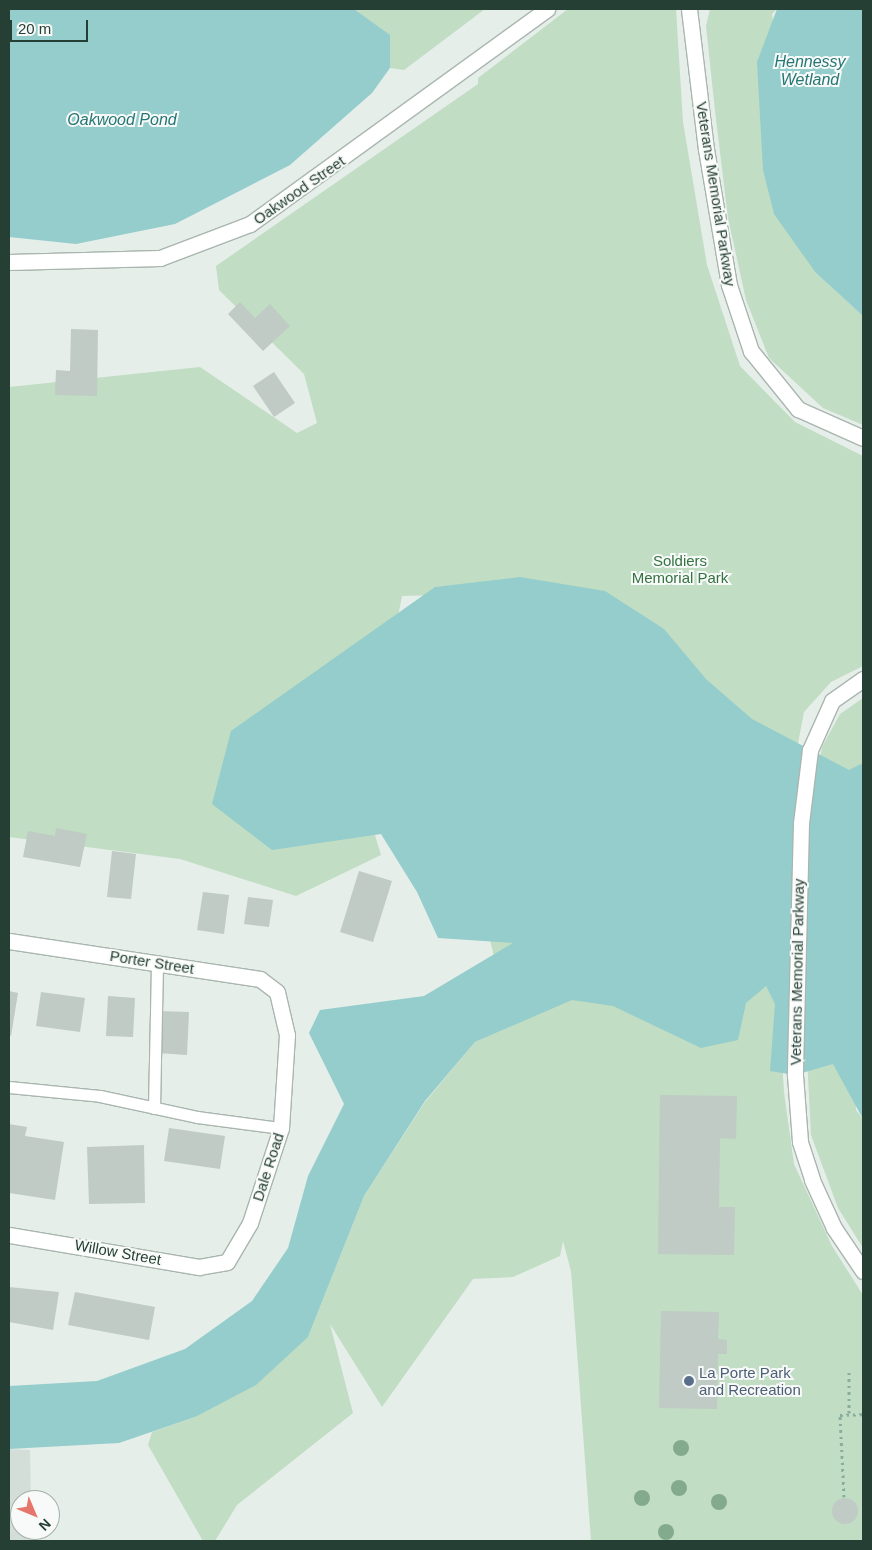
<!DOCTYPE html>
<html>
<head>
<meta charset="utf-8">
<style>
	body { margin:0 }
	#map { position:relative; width:872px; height:1550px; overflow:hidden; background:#e6eee9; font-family:Arial,sans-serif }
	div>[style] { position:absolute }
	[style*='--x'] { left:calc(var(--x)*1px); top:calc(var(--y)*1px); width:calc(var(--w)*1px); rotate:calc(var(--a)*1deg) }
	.built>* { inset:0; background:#d4ded8 }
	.green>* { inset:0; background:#c1ddc4 }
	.water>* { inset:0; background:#94cdcc }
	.building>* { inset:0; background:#bfcbc4 }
	.round { border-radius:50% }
	.path>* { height:3px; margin-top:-1.5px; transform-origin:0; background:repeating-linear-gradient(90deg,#8aae9c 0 2.5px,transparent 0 6.5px) }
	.roads { filter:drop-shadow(1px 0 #a9b6af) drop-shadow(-1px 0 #a9b6af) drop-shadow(0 1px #a9b6af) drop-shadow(0 -1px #a9b6af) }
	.lane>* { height:11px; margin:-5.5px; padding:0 5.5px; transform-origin:5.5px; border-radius:5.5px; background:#fff }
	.street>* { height:15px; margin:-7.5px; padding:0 7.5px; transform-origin:7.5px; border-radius:7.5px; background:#fff }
	.trees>* { width:16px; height:16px; margin:-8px; border-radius:50%; background:#84aa8d }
	.dots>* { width:14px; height:14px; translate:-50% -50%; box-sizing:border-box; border:2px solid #f7faf8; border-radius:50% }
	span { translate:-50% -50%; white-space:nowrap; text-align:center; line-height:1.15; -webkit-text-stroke:4px #f7faf8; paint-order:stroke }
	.street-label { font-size:15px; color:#263f34 }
	.park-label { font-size:15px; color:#347241 }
	.service-label { font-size:15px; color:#4e5e75 }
	.left { translate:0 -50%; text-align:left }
	.water-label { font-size:16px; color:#257675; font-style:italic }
	.frame { position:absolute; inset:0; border:10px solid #263f34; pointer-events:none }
	.north { position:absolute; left:10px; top:1490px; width:50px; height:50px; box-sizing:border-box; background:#f7faf8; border:1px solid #a3afaa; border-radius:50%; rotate:135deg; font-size:14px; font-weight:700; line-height:20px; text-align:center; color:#263f34 }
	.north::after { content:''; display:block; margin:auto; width:18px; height:22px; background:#e6756c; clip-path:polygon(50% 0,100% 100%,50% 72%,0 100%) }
	.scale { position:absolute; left:10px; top:20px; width:78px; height:22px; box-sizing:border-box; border:2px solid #263f34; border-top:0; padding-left:6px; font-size:15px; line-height:18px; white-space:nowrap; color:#263f34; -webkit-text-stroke:4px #f7faf8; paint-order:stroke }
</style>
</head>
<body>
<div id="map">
	<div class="built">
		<i style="clip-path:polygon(9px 1449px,30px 1450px,31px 1500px,20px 1500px,20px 1530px,31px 1530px,32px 1541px,9px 1541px)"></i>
	</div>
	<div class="green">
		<i style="clip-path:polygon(354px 9px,485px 9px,404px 70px,390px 68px,389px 35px)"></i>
		<i style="clip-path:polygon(568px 9px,676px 9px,683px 122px,707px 265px,740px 366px,795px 422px,863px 456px,863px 666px,831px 682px,804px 712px,781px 832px,777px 980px,784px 1092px,794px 1164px,832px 1246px,863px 1295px,863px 1541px,591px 1541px,571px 1271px,563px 1241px,560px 1256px,513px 1277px,473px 1279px,382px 1407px,330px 1324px,353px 1413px,237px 1505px,215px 1541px,203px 1541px,148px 1445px,152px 1432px,195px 1417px,308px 1337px,364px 1196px,425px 1102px,475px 1042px,511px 1026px,490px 940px,478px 594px,402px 596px,387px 673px,357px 776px,381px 855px,296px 896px,180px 859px,9px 837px,9px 387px,200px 367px,297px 433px,317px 423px,304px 374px,219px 290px,216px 266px,478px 84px,478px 78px)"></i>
		<i style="clip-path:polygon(710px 9px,777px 9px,772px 14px,816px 273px,863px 316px,863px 425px,823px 408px,769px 358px,746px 300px,728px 218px,715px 111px,706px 26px)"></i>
		<i style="clip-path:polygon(863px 698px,863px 763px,849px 771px,856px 1110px,863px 1119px,863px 1248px,838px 1208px,811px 1135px,807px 1057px,814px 788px,822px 747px,840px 714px)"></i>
	</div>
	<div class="water">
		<i style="clip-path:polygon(9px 9px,354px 9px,390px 35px,390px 68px,372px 93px,290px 165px,175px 224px,76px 244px,9px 237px)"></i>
		<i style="clip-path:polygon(777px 9px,863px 9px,863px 316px,816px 273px,774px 214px,763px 170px,757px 62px)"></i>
		<i style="clip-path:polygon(520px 577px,605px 591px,664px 629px,706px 679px,752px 719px,849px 770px,863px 763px,863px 1119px,833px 1064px,795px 1075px,770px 1071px,775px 1004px,766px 986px,746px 1003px,738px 1040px,701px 1048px,613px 1006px,572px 1000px,475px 1042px,425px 1101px,364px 1196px,308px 1337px,256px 1385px,195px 1417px,119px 1443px,9px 1449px,9px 1386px,97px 1381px,185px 1349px,252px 1301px,288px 1248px,308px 1176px,344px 1104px,309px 1033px,320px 1010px,424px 996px,513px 943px,438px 938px,417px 892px,381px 834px,272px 850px,212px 804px,231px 731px,435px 587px)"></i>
	</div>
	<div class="building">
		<i style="clip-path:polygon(240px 302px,255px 318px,270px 304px,290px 326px,263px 351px,228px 314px)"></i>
		<i style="clip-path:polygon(71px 329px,98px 330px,97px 396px,55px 395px,56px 370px,70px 371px)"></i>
		<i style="clip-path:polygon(274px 372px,295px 403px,274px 417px,253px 386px)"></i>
		<i style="clip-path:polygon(56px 828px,87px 834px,80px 867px,23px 857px,28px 831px,55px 836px)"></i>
		<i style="clip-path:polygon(112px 851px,136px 854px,131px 899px,107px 897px)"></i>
		<i style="clip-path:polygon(359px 871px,392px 881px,373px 942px,340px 932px)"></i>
		<i style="clip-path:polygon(203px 892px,229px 895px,224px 934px,197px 930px)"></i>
		<i style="clip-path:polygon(248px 897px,273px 900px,269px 927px,244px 924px)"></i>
		<i style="clip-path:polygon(9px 991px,18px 993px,11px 1036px,9px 1035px)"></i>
		<i style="clip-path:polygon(41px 992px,85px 998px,80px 1032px,36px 1026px)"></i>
		<i style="clip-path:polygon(108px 996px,135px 998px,133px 1037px,106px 1036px)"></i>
		<i style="clip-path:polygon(159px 1011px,189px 1012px,187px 1055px,157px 1053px)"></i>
		<i style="clip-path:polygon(660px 1095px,737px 1096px,736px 1139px,720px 1138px,719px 1207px,735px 1207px,734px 1255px,658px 1254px)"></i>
		<i style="clip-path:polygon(9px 1124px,27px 1127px,25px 1136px,64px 1142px,55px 1200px,9px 1193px)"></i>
		<i style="clip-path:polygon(169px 1128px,225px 1136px,220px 1169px,164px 1161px)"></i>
		<i style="clip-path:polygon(144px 1145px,145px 1203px,89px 1204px,87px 1147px)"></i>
		<i style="clip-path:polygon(9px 1287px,59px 1292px,53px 1330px,9px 1322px)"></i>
		<i style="clip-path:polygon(75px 1292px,155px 1307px,149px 1340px,68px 1325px)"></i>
		<i style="clip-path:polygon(661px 1311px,719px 1312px,718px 1339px,727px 1340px,727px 1354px,718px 1354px,717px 1409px,659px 1408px)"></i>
		<i class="round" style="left:832px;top:1498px;width:26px;height:26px"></i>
	</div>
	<div class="path">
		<i style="--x:849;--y:1372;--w:41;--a:90"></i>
		<i style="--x:844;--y:1497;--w:82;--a:-92.8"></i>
		<i style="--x:840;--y:1415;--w:23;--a:-2"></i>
	</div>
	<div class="roads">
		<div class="lane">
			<i style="--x:9;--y:1087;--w:91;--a:5.6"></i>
			<i style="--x:100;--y:1096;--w:99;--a:12.2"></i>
			<i style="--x:197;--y:1117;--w:85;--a:7.5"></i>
			<i style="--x:154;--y:1108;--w:146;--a:-88.8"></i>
		</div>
		<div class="street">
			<i style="--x:689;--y:9;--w:141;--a:83.1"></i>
			<i style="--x:706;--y:149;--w:138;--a:80.4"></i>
			<i style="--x:729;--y:285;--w:70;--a:71.6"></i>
			<i style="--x:751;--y:351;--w:75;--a:51"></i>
			<i style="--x:798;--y:409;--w:71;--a:24"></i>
			<i style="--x:9;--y:262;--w:151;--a:-1.5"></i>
			<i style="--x:160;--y:258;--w:96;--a:-20.7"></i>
			<i style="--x:250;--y:224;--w:367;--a:-35.9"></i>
			<i style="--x:863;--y:679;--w:38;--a:145"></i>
			<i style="--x:832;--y:701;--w:54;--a:114.2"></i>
			<i style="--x:810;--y:750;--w:74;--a:97"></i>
			<i style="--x:801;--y:823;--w:252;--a:91.4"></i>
			<i style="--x:795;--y:1075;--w:67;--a:85.7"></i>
			<i style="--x:800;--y:1142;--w:40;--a:72"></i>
			<i style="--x:812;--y:1180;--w:53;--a:65.4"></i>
			<i style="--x:834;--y:1228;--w:52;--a:56"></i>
			<i style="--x:9;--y:941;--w:254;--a:8.6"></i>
			<i style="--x:260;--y:979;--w:21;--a:37"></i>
			<i style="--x:277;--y:992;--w:44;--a:76.9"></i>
			<i style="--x:287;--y:1035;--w:93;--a:93.7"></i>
			<i style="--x:281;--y:1128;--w:100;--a:108.1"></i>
			<i style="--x:250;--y:1223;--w:45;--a:120.5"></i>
			<i style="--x:227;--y:1262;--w:28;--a:170"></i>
			<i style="--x:199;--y:1267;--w:193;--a:-170.4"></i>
		</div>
	</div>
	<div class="trees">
		<i style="left:681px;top:1448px"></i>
		<i style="left:679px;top:1488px"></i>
		<i style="left:642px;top:1498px"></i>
		<i style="left:719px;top:1502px"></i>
		<i style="left:666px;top:1532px"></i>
	</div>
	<div class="dots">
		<i style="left:689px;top:1381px;background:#5c6f8a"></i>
	</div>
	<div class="street-label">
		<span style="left:299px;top:190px;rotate:-35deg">Oakwood Street</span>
		<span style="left:716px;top:194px;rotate:81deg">Veterans Memorial Parkway</span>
		<span style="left:152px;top:962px;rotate:9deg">Porter Street</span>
		<span style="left:797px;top:972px;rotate:-89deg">Veterans Memorial Parkway</span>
		<span style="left:268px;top:1167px;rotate:-72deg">Dale Road</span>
		<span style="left:118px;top:1252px;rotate:10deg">Willow Street</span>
	</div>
	<div class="park-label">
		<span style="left:680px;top:569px">Soldiers<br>Memorial Park</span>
	</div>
	<div class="service-label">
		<span class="left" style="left:699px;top:1381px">La Porte Park<br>and Recreation</span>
	</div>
	<div class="water-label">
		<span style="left:810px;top:71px">Hennessy<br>Wetland</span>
		<span style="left:122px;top:120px">Oakwood Pond</span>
	</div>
	<div class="frame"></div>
	<div class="north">N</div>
	<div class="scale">20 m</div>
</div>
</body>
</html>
